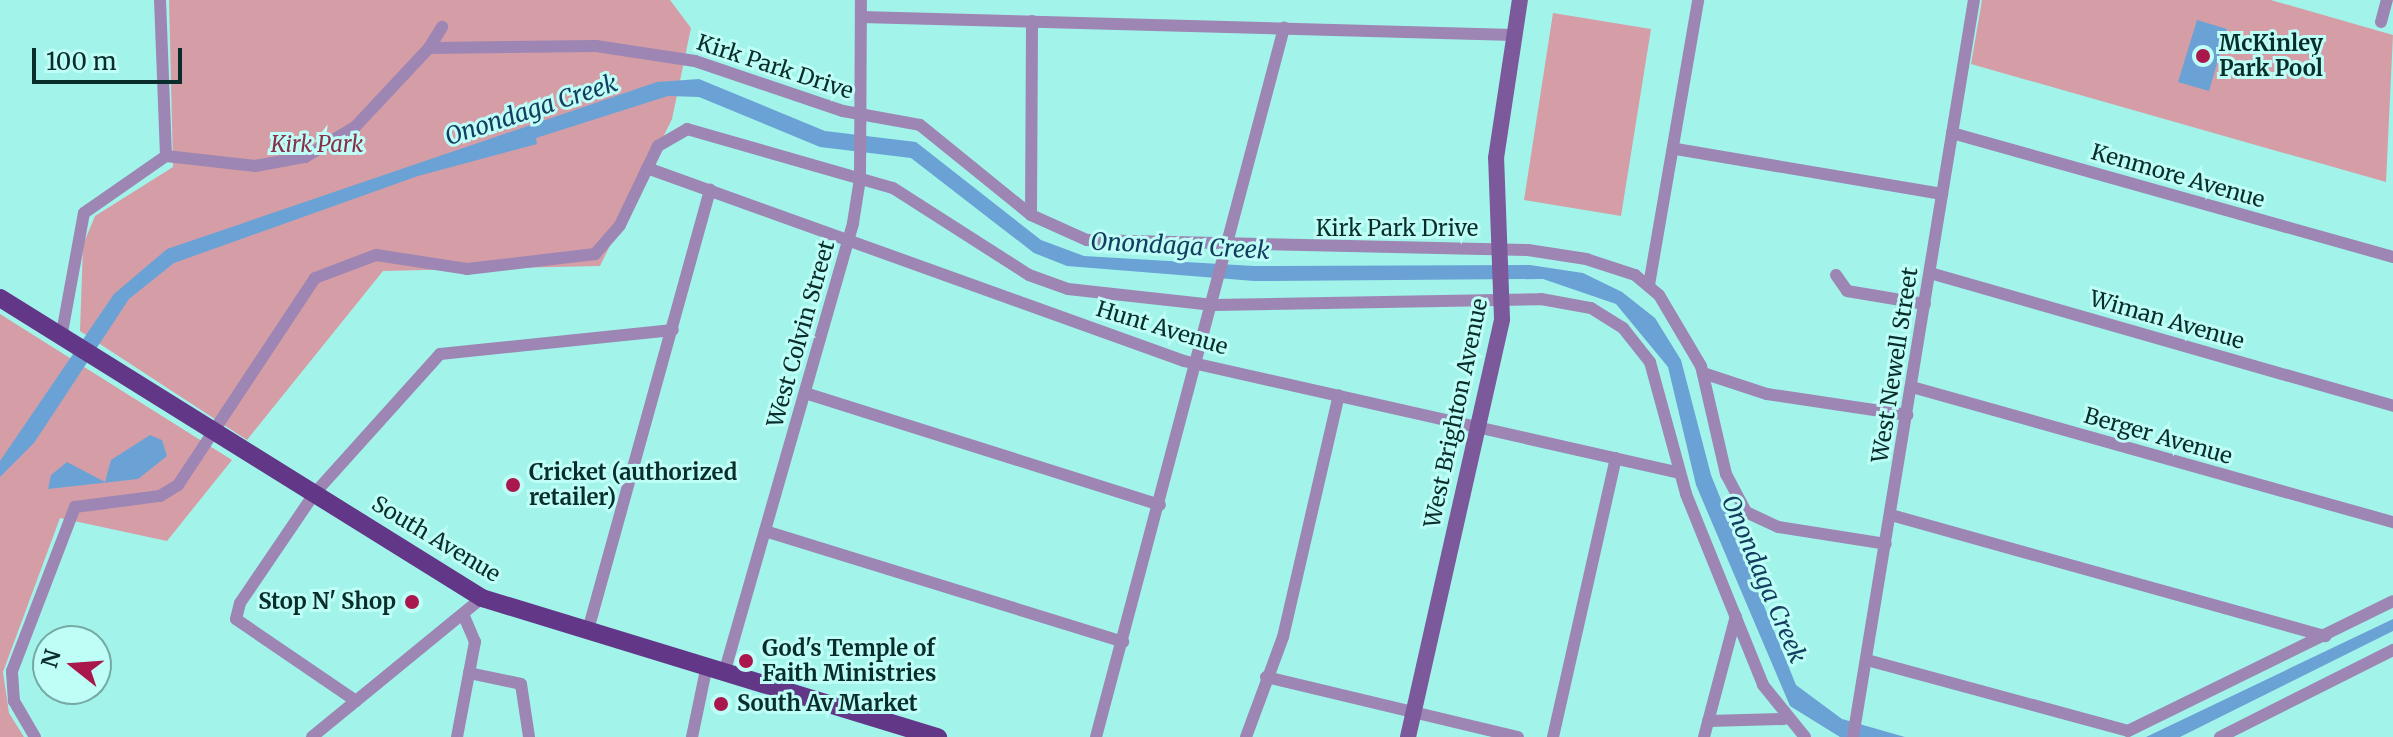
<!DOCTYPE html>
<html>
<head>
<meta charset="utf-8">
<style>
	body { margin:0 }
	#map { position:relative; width:2393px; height:737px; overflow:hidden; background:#a2f4eb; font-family:Merriweather,serif }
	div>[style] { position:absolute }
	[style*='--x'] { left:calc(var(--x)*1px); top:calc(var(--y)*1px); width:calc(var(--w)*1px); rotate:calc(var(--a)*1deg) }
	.green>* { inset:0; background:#d59ea7 }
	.water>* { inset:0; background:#6ba2d5 }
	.street>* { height:12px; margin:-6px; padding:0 6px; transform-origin:6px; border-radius:6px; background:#9d86b3 }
	.secondary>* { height:16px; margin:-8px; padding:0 8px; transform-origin:8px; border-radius:8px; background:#7b599a }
	.primary>* { height:18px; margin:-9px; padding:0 9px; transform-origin:9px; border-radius:9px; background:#633787 }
	.dots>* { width:22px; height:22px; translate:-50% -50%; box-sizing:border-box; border:4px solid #befef7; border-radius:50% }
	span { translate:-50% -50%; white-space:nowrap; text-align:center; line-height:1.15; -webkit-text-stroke:6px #befef7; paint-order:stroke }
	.poi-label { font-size:22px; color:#092d2a; font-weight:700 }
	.left { translate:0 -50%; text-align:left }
	.right { translate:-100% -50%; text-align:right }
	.street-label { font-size:22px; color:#092d2a }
	.park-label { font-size:22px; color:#8a2f48; font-style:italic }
	.water-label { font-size:24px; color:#143d5f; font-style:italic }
	.north { position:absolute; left:32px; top:625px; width:80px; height:80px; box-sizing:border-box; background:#befef7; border:2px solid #76aaa5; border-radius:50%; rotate:287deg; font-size:22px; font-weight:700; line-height:32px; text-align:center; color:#092d2a }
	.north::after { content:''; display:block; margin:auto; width:28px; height:36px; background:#aa174c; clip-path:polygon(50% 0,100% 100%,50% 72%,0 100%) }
	.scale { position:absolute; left:32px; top:48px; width:150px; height:36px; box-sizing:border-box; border:4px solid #092d2a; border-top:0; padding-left:10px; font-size:24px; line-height:28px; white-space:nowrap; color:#092d2a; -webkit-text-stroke:6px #befef7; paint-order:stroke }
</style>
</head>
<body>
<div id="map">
	<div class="green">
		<i style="clip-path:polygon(169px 0,670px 0,691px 28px,672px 119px,600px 266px,383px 271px,247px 440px,80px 331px,83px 245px,95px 216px,173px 167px)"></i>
		<i style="clip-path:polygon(1982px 0,2271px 0,2393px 35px,2386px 182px,1971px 64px)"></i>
		<i style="clip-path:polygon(1553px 13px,1651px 29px,1621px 216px,1524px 200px)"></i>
		<i style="clip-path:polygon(0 314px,232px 460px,167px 541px,60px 518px,3px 672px,9px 713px,24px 737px,0 737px)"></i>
	</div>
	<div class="water">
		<i style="clip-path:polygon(2197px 20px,2227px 29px,2209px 91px,2178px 82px)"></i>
		<i style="clip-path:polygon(699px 79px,825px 131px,916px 142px,1041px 240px,1084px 256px,1254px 266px,1530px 265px,1583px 273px,1622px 292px,1655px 318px,1681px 360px,1711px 475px,1796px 685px,1842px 719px,1905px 737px,1840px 737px,1790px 706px,1696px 485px,1668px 367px,1616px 304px,1543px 279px,1254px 281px,1067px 266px,1034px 253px,911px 158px,820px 147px,699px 97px,668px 96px,536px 138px,537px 144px,418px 176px,174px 263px,129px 299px,34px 443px,0 477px,0 461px,114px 294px,167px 249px,657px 82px)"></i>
		<i style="clip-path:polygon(150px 435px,162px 440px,167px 456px,138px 479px,48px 489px,51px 475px,67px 462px,105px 482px,111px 460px)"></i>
		<i style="clip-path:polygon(2393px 619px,2393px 631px,2180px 737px,2146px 737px)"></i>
	</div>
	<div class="street">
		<i style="--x:861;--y:17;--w:653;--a:1.58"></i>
		<i style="--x:2381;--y:22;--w:23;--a:-75"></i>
		<i style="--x:429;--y:48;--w:25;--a:-58"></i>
		<i style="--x:1952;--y:133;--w:458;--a:15.7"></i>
		<i style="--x:1676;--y:149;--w:270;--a:9.6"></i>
		<i style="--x:166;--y:156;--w:90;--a:6.4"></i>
		<i style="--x:255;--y:166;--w:51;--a:-10.2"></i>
		<i style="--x:305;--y:157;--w:58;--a:-31"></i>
		<i style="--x:355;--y:127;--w:108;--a:-46.9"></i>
		<i style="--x:429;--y:48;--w:167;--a:-0.7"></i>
		<i style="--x:596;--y:46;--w:100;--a:8.6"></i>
		<i style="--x:695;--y:61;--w:156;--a:18.7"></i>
		<i style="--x:843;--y:111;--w:78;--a:10.3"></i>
		<i style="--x:920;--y:125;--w:143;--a:39"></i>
		<i style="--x:1031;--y:215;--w:61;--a:24.1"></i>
		<i style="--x:1087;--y:240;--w:441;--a:1.3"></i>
		<i style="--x:1528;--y:250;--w:59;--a:8.8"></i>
		<i style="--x:1586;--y:259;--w:52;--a:18.1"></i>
		<i style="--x:1635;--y:275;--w:31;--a:40"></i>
		<i style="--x:1659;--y:295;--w:82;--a:59.4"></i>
		<i style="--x:1701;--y:366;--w:111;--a:77"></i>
		<i style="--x:1726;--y:474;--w:43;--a:62.2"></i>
		<i style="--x:1746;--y:512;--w:35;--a:25"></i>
		<i style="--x:1778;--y:527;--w:109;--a:8.9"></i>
		<i style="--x:647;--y:168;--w:571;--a:19.77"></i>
		<i style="--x:1184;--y:361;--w:508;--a:12.72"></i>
		<i style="--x:1031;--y:215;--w:194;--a:-89.7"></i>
		<i style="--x:1930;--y:273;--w:482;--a:16"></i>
		<i style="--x:1836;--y:275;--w:19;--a:55"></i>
		<i style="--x:1847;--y:291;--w:79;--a:9.5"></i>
		<i style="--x:1649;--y:285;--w:289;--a:-80.2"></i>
		<i style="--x:61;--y:338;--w:127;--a:-79.6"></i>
		<i style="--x:84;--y:213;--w:100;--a:-34.8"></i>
		<i style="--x:166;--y:156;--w:156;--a:-92.2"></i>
		<i style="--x:1703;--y:373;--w:67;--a:18.2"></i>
		<i style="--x:1767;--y:394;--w:142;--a:8.5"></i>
		<i style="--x:1912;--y:387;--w:500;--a:15.7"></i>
		<i style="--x:805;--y:393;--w:372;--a:17.5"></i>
		<i style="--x:1891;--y:515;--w:451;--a:15.6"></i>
		<i style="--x:765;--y:531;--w:375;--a:17.2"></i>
		<i style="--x:588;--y:630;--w:457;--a:-74.5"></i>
		<i style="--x:1867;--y:660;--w:270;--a:15.2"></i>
		<i style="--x:2128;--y:731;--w:295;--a:-26.1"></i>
		<i style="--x:725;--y:670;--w:465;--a:-74"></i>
		<i style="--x:853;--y:223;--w:45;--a:-81"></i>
		<i style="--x:860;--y:179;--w:179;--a:-89.7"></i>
		<i style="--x:469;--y:673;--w:53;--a:11.9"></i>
		<i style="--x:521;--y:684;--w:54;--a:81.4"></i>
		<i style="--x:1266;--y:677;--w:259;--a:13.4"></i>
		<i style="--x:356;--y:701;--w:145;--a:-145.7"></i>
		<i style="--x:236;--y:619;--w:16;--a:-76"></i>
		<i style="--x:240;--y:603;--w:132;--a:-55.8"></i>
		<i style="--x:314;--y:494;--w:188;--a:-48"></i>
		<i style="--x:440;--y:354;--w:234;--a:-5.9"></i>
		<i style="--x:1708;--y:721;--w:76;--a:-1.5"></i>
		<i style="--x:35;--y:737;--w:42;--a:-120.3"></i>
		<i style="--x:14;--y:701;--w:30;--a:-94"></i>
		<i style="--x:12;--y:671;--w:176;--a:-69"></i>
		<i style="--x:75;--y:507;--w:86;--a:-7.4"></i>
		<i style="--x:160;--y:496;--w:21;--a:-31"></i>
		<i style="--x:178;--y:485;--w:248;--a:-56.5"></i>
		<i style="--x:315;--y:278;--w:65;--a:-20.7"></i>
		<i style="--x:376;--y:255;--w:92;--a:8.7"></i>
		<i style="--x:467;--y:269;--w:129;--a:-6.7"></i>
		<i style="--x:595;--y:254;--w:38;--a:-49"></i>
		<i style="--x:620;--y:225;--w:88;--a:-64.3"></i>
		<i style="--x:658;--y:146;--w:34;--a:-30"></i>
		<i style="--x:687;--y:129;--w:214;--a:16"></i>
		<i style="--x:893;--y:188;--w:161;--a:32.6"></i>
		<i style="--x:1029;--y:275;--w:41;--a:19.7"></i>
		<i style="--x:1068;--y:289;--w:146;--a:6.3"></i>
		<i style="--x:1213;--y:305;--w:328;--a:-1"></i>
		<i style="--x:1541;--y:299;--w:51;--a:10.2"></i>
		<i style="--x:1591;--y:308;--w:38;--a:32"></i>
		<i style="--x:1623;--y:328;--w:43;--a:51.5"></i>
		<i style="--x:1650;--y:362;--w:137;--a:74.7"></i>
		<i style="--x:1686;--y:494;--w:206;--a:68"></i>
		<i style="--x:1763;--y:685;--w:67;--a:51.1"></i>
		<i style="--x:312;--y:737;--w:220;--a:-39.3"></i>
		<i style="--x:457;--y:737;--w:97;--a:-79.3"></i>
		<i style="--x:475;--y:642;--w:30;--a:-113"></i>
		<i style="--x:692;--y:737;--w:74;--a:-78.2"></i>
		<i style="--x:1096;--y:737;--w:734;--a:-75.15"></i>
		<i style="--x:1246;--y:737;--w:107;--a:-69.7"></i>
		<i style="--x:1283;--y:637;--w:248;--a:-77"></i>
		<i style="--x:1553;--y:737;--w:286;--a:-77.3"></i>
		<i style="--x:1704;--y:737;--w:125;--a:-75.2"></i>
		<i style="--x:1853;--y:737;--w:747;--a:-80.68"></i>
		<i style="--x:2220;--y:737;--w:194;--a:-26.7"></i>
	</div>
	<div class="secondary">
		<i style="--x:1408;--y:737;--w:428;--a:-77.3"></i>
		<i style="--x:1502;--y:319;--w:161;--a:-92.1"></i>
		<i style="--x:1496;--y:158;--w:160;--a:-81.4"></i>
	</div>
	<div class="primary">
		<i style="--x:0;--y:298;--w:568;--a:31.9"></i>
		<i style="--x:482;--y:598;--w:477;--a:17"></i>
	</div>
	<div class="dots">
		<i style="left:2203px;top:56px;background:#aa174c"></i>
		<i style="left:513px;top:485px;background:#aa174c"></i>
		<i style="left:412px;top:602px;background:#aa174c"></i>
		<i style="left:746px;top:661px;background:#aa174c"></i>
		<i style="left:721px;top:704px;background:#aa174c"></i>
	</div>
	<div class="poi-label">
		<span class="left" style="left:2219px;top:56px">McKinley<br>Park Pool</span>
		<span class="left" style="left:529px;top:485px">Cricket (authorized<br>retailer)</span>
		<span class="right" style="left:396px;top:602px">Stop N' Shop</span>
		<span class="left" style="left:762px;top:661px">God's Temple of<br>Faith Ministries</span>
		<span class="left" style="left:737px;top:704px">South Av Market</span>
	</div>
	<div class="street-label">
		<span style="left:775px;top:67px;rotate:18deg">Kirk Park Drive</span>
		<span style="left:2178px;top:176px;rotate:16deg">Kenmore Avenue</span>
		<span style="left:1397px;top:229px">Kirk Park Drive</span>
		<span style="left:2167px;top:320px;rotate:16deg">Wiman Avenue</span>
		<span style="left:1162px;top:328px;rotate:17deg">Hunt Avenue</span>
		<span style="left:801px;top:334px;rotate:-74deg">West Colvin Street</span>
		<span style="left:1895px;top:365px;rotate:-81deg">West Newell Street</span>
		<span style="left:1456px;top:413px;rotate:-78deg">West Brighton Avenue</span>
		<span style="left:2158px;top:436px;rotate:16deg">Berger Avenue</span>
		<span style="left:436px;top:539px;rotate:31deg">South Avenue</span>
	</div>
	<div class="park-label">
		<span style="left:317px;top:145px">Kirk Park</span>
	</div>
	<div class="water-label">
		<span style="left:531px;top:110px;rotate:-18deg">Onondaga Creek</span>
		<span style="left:1180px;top:246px;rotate:3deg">Onondaga Creek</span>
		<span style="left:1764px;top:579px;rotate:67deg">Onondaga Creek</span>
	</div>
	<div class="north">N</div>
	<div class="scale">100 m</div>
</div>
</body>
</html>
